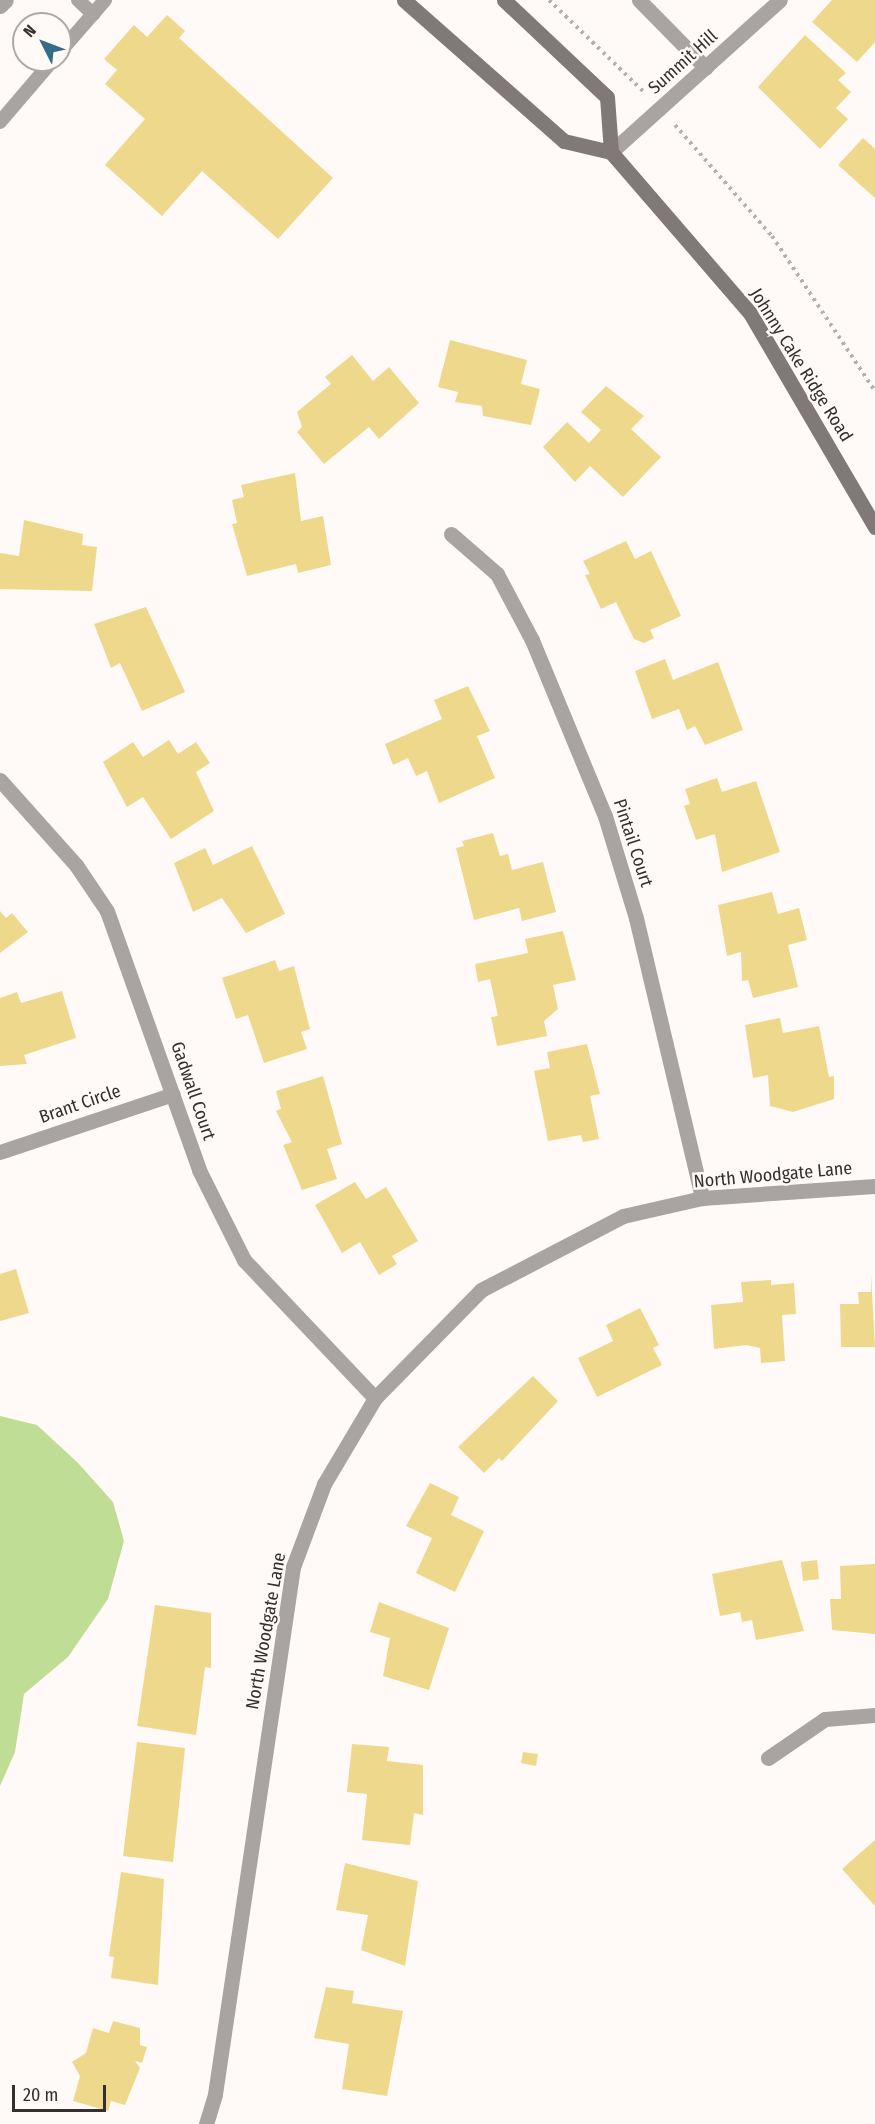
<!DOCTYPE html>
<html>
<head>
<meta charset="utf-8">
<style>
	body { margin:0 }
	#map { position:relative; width:875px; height:2124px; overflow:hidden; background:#fffaf7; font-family:"Fira Sans Condensed",sans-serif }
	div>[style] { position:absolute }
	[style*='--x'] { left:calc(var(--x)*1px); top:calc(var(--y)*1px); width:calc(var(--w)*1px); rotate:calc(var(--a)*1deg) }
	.water>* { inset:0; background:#c0dd96 }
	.building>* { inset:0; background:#eed88c }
	.path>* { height:4px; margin-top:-2px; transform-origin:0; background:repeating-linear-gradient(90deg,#b5b0ad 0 3px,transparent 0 7.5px) }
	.lane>* { height:14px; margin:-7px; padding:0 7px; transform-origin:7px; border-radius:7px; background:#a9a3a2 }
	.street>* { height:15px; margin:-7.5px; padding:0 7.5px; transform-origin:7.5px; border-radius:7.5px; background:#a9a3a2 }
	.secondary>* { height:15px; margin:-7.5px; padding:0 7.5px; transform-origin:7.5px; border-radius:7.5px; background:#817978 }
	span { translate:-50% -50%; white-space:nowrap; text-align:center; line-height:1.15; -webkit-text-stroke:5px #fffaf7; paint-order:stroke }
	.street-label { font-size:18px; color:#34302e }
	.north { position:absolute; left:12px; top:12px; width:60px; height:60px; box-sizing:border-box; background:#fffaf7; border:2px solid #aea9a7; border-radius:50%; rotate:312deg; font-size:16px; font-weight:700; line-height:24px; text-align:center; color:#34302e }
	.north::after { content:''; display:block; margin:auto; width:21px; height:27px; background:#336e86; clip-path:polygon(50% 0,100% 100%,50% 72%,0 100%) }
	.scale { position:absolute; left:12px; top:2085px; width:94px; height:27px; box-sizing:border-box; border:3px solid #34302e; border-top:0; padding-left:8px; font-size:18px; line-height:21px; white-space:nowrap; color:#34302e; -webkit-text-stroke:4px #fffaf7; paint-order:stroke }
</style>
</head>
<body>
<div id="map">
	<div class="water">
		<i style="clip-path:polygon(0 1416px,37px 1425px,78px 1463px,113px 1502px,124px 1541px,108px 1599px,68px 1657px,24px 1694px,15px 1752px,0 1786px)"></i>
	</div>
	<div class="building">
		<i style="clip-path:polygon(832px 0,875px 0,875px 42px,857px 62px,812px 22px)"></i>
		<i style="clip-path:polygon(167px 15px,185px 31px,179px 38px,333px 178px,278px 239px,202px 171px,162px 216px,105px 165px,145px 119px,105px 84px,117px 70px,104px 59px,134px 25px,147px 37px)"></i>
		<i style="clip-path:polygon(805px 35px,846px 73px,838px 80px,851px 92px,836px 108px,848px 119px,820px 149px,758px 87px)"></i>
		<i style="clip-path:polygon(863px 138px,875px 149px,875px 198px,838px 165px)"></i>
		<i style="clip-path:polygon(450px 340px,527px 360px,521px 384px,540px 389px,531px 425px,483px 416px,482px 406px,455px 402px,458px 392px,438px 387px)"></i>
		<i style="clip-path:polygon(352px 355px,373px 381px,389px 367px,419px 403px,379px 439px,369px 427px,324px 464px,297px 432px,302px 427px,297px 412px,331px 384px,325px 377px)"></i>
		<i style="clip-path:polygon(606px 386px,644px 416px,631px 429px,661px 457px,623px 497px,590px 466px,575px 482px,543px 447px,567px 422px,589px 443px,601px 430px,581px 412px)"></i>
		<i style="clip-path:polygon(295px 473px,301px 521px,323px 516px,331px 565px,298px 573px,296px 564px,247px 576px,232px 524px,237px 523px,232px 500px,244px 497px,241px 485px)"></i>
		<i style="clip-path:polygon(24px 520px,83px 534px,82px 545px,97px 547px,92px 591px,0 589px,0 553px,19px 556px)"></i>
		<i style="clip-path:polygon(626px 541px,635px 559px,651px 551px,681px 616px,650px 630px,654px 638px,644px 643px,634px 639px,616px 602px,601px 609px,585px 575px,590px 574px,583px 561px)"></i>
		<i style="clip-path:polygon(146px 607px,185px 692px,142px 711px,120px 663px,111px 668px,94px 624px)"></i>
		<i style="clip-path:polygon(665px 659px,673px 680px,718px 662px,743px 730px,705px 745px,695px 726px,687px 730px,679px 709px,652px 719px,635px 671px)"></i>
		<i style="clip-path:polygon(468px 686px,490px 731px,477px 736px,495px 778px,439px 803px,427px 771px,416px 776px,408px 758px,393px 765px,385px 744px,442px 719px,434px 700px)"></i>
		<i style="clip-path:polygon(169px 740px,178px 754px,196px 742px,210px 763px,196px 772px,214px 811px,171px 839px,143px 797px,127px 807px,103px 762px,133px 742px,143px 757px)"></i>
		<i style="clip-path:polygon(717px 778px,722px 792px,756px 781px,780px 852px,722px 872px,715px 834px,696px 840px,684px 806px,690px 804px,685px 789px)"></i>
		<i style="clip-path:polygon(493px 833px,500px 856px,508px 854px,512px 870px,543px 862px,556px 912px,522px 921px,519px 908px,474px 920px,456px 848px,464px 846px,462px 841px)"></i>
		<i style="clip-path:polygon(252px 846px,285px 914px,246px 933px,222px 898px,193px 912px,174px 863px,205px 848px,213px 865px)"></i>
		<i style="clip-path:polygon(772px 892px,778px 914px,799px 908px,807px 940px,788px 945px,798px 987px,753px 998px,748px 980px,742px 981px,741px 952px,727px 956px,718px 905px)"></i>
		<i style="clip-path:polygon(0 911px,6px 918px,12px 913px,28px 932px,0 953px)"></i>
		<i style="clip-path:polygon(563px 931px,576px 980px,553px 985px,558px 1009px,544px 1021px,547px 1036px,497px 1046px,491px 1017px,498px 1016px,490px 979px,478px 982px,475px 964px,528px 953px,525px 939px)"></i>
		<i style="clip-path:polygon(275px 960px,279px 971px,294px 966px,310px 1029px,301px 1032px,307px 1049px,264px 1063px,248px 1015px,236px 1019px,222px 978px)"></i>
		<i style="clip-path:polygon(62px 991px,76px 1038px,24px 1055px,27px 1064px,0 1066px,0 998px,17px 992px,21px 1003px)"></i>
		<i style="clip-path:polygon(780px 1018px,783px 1033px,819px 1026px,829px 1077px,834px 1076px,834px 1099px,793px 1112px,770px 1106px,768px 1075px,753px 1078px,745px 1025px)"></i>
		<i style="clip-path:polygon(587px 1044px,600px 1094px,590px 1096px,599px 1139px,583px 1142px,581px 1135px,548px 1141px,534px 1071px,550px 1068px,547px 1052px)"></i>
		<i style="clip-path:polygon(323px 1076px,342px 1144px,327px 1149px,337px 1179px,302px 1190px,283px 1145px,292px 1142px,276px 1111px,281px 1109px,276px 1091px)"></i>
		<i style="clip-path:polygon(355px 1182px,366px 1199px,386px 1187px,418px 1241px,392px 1256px,397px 1264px,379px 1275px,360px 1242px,342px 1253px,315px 1205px)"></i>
		<i style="clip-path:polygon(16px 1269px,29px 1313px,0 1321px,0 1274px)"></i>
		<i style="clip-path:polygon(871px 1274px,875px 1347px,841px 1347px,840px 1304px,859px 1304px,858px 1292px,871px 1292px)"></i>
		<i style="clip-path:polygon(771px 1280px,771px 1285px,794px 1283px,796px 1314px,782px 1315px,785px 1361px,761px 1363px,760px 1348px,746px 1345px,714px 1349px,711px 1305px,743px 1302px,741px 1282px)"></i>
		<i style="clip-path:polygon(640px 1308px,659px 1345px,653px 1348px,662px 1365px,597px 1397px,578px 1358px,613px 1341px,606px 1325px)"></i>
		<i style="clip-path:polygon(533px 1376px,558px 1401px,502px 1461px,499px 1458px,484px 1473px,458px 1447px)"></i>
		<i style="clip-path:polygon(430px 1483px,459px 1497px,451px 1515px,484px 1531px,455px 1592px,416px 1573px,432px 1538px,406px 1526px)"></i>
		<i style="clip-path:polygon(782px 1560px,804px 1631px,756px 1640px,752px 1620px,742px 1622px,740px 1612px,720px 1616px,712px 1574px)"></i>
		<i style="clip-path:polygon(817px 1560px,819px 1579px,803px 1581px,801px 1562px)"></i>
		<i style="clip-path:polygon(875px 1564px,875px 1634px,832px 1630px,830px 1599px,841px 1599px,840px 1566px)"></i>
		<i style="clip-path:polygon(379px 1602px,449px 1628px,429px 1690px,383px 1676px,390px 1638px,370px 1632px)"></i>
		<i style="clip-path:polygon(155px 1605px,211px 1613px,211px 1668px,205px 1667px,196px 1735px,137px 1726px)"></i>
		<i style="clip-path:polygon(137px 1742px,185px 1748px,173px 1862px,123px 1856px)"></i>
		<i style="clip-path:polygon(352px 1744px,389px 1747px,387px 1761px,423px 1765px,423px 1815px,414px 1813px,410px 1845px,362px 1840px,367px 1794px,347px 1792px)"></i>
		<i style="clip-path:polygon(523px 1752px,538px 1754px,536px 1766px,521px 1763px)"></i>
		<i style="clip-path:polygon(875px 1840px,875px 1906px,842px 1869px)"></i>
		<i style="clip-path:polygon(345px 1863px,418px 1881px,405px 1966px,361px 1950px,368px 1915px,336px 1910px)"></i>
		<i style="clip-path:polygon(121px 1872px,164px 1879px,158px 1985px,111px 1978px,114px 1957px,109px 1956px)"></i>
		<i style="clip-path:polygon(326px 1987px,354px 1991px,352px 2003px,403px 2011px,387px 2096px,342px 2089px,349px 2044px,314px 2038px)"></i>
		<i style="clip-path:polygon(113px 2021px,140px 2028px,140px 2045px,147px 2047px,142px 2063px,135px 2061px,140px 2068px,125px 2105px,111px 2101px,108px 2111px,73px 2101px,80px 2076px,72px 2062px,86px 2053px,93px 2028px,109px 2033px)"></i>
	</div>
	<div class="path">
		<i style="--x:549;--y:0;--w:131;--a:44.1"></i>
		<i style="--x:675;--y:125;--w:147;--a:48.9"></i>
		<i style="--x:772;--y:236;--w:186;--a:56.4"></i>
	</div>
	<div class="lane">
		<i style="--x:78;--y:0;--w:21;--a:43"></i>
		<i style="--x:60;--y:52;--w:69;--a:-49.1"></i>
		<i style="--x:0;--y:122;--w:82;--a:-49.5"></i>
	</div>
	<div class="street">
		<i style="--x:639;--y:0;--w:95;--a:45.4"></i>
		<i style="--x:0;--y:6;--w:8;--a:-45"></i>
		<i style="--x:611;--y:152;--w:227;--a:-42"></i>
		<i style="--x:451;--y:534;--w:61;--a:41"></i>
		<i style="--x:497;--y:574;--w:75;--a:62.1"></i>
		<i style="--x:532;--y:640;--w:191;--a:67.5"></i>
		<i style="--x:605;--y:816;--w:107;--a:73.1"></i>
		<i style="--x:636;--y:918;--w:288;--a:76.7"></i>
		<i style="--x:0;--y:780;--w:114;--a:48.2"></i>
		<i style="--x:76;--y:865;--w:55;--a:56"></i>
		<i style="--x:107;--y:911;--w:275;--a:70.4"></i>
		<i style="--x:199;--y:1170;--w:101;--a:63.4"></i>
		<i style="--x:244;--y:1260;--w:190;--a:46.5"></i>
		<i style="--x:0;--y:1152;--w:182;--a:-18.5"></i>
		<i style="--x:768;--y:1758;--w:69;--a:-34.4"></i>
		<i style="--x:825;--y:1719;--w:50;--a:-4.6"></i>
		<i style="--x:206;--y:2124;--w:31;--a:-73"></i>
		<i style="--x:215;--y:2094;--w:533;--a:-81.58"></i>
		<i style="--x:293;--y:1567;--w:89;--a:-69.5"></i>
		<i style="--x:324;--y:1484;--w:100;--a:-59.3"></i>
		<i style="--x:375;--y:1398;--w:151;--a:-45.5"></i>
		<i style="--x:481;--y:1290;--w:160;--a:-27.5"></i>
		<i style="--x:623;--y:1216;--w:81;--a:-12.8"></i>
		<i style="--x:702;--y:1198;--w:173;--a:-4"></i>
	</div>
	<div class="secondary">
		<i style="--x:404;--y:0;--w:213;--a:41.4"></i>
		<i style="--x:564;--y:141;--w:48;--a:13.2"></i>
		<i style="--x:504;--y:0;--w:141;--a:43.3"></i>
		<i style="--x:607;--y:97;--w:55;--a:85.8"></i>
		<i style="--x:611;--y:152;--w:213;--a:49.2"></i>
		<i style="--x:750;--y:313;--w:248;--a:59.7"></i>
	</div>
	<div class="street-label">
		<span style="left:683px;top:62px;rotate:-42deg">Summit Hill</span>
		<span style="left:801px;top:365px;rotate:58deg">Johnny Cake Ridge Road</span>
		<span style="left:633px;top:843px;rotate:72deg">Pintail Court</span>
		<span style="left:193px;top:1091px;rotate:71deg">Gadwall Court</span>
		<span style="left:80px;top:1104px;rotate:-19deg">Brant Circle</span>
		<span style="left:773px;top:1175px;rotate:-5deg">North Woodgate Lane</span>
		<span style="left:266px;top:1631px;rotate:-80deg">North Woodgate Lane</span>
	</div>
	<div class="north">N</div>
	<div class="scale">20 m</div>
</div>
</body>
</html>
